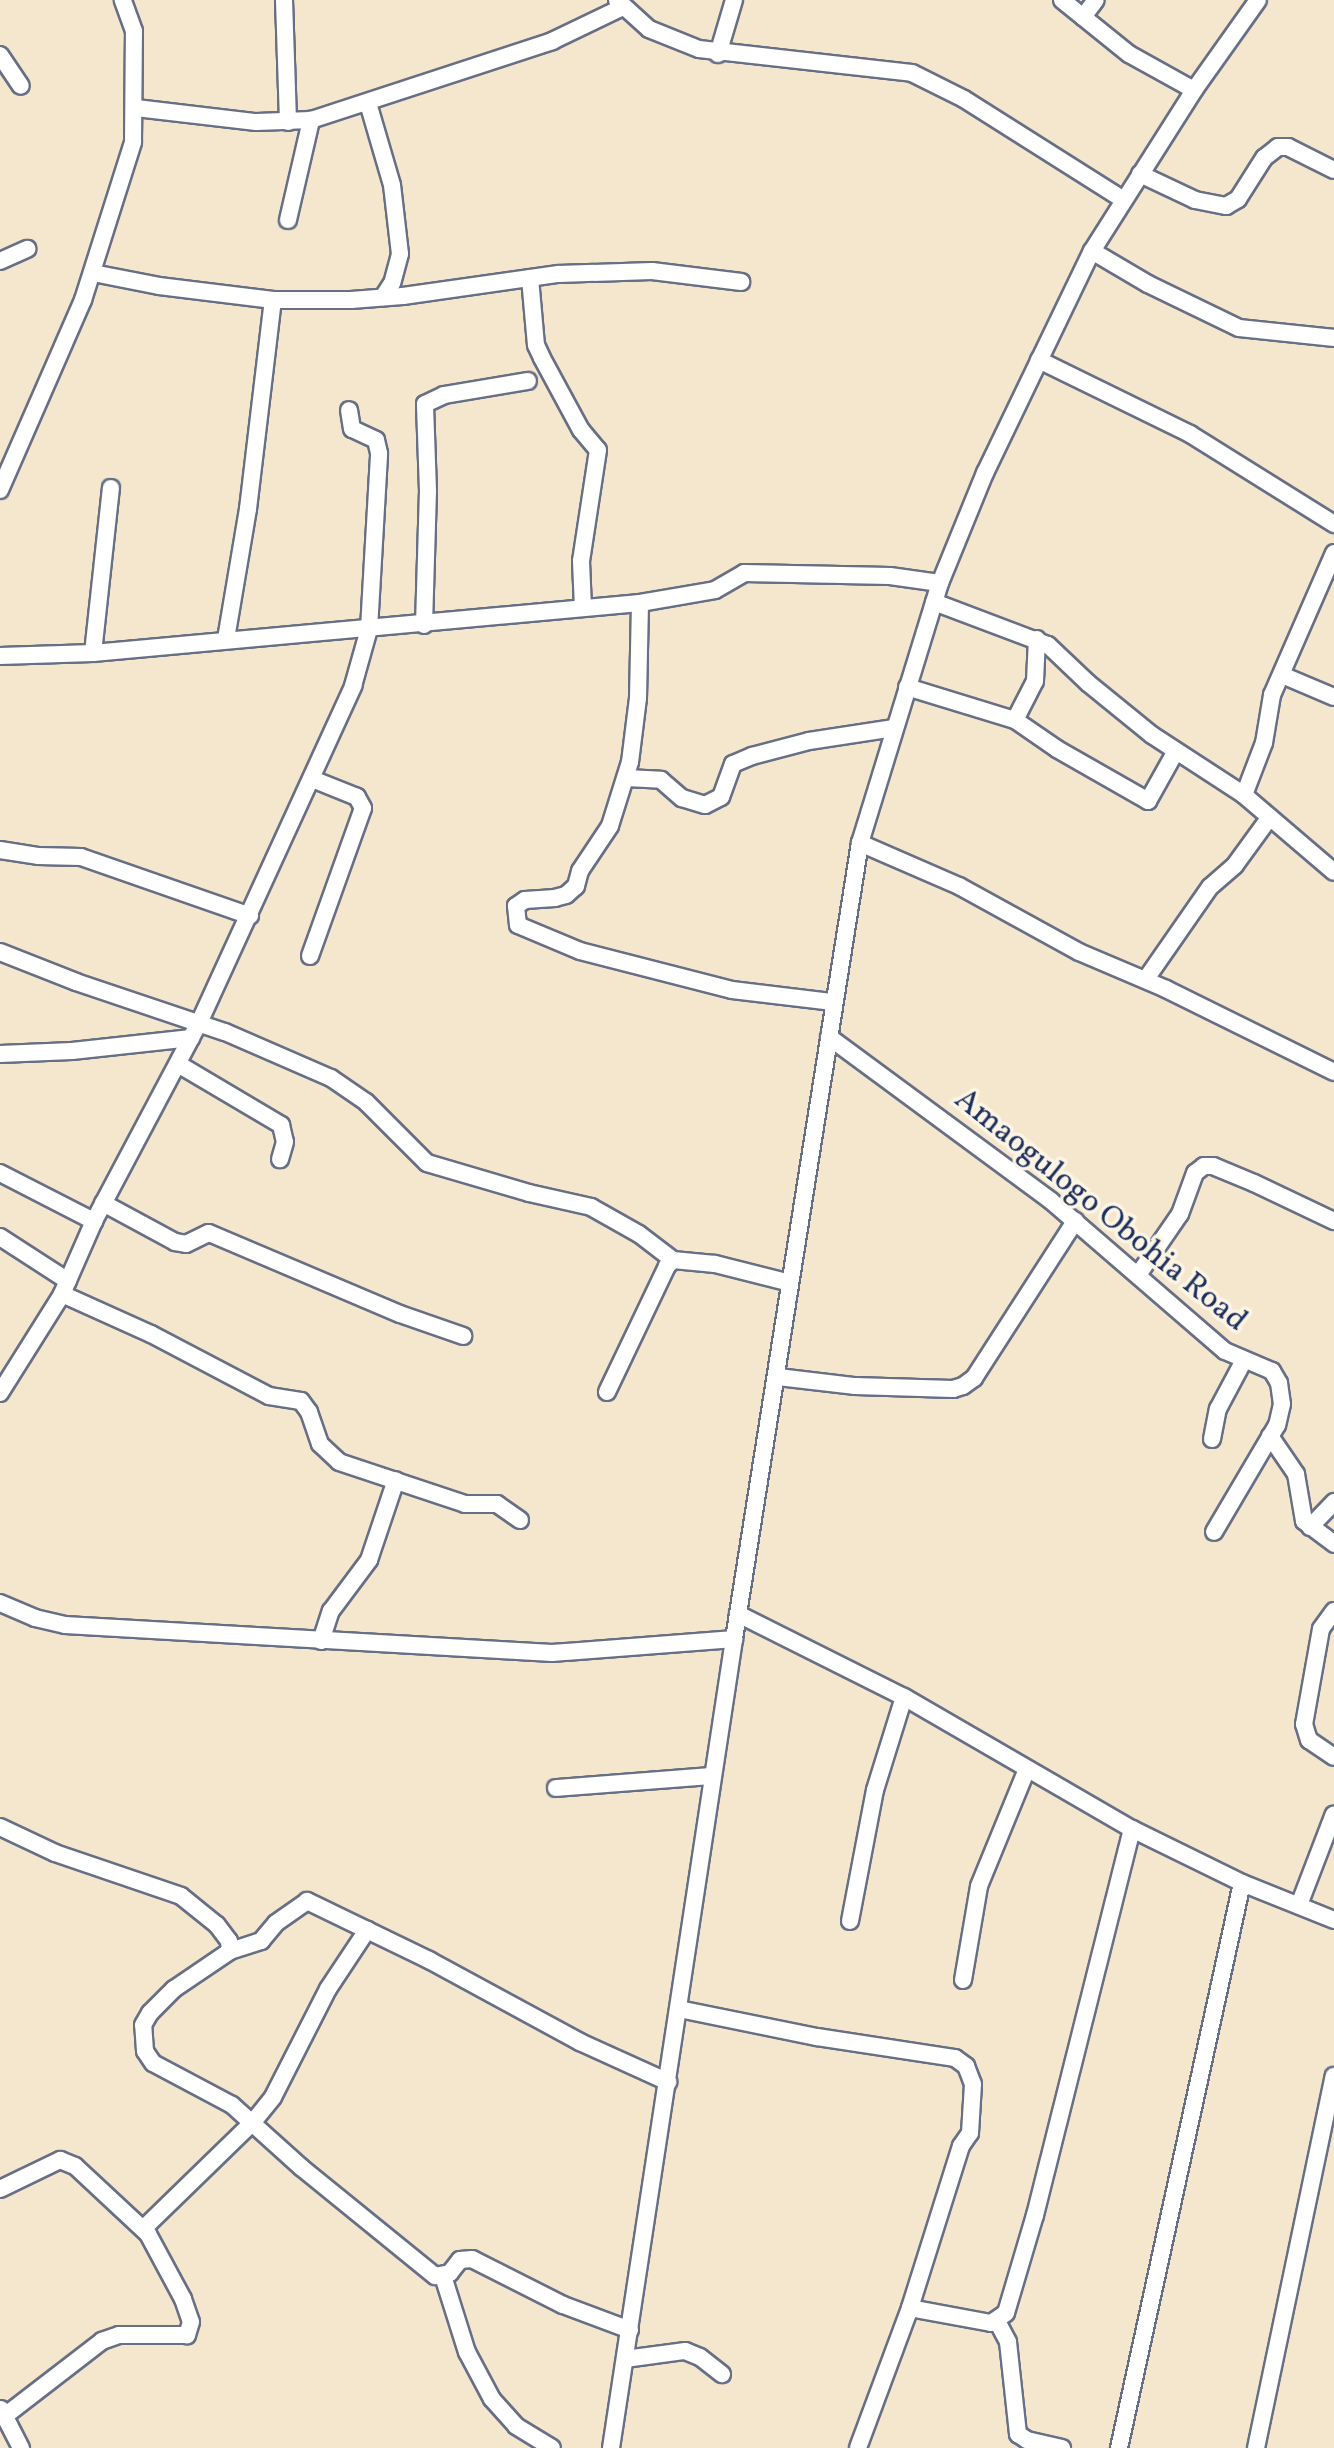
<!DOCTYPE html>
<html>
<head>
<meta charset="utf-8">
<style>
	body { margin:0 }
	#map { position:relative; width:1334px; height:2448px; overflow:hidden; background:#f4e7cd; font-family:Vollkorn,serif }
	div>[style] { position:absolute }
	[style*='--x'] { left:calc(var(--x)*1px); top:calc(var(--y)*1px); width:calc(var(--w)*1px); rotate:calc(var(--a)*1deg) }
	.roads { filter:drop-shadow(2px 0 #676f85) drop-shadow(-2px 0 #676f85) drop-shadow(0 2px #676f85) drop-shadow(0 -2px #676f85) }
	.minor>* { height:16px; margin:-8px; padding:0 8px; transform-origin:8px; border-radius:8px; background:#fff }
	span { translate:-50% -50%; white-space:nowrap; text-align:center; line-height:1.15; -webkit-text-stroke:7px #fcf5e5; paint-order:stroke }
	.street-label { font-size:32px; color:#1b2f5e }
</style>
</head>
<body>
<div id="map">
	<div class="roads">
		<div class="minor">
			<i style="--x:284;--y:0;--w:122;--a:88.1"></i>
			<i style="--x:617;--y:0;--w:43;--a:42.2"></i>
			<i style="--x:649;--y:29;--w:54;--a:21.8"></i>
			<i style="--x:699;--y:49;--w:214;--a:6.4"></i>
			<i style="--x:912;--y:73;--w:58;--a:26.6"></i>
			<i style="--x:964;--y:99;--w:189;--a:32.3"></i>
			<i style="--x:1062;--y:0;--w:86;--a:38.9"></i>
			<i style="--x:1129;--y:54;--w:74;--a:29"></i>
			<i style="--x:1083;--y:17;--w:21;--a:-53"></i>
			<i style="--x:718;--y:54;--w:56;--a:-73.5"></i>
			<i style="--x:0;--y:55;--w:37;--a:56"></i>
			<i style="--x:368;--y:103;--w:85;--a:73.7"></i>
			<i style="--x:392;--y:185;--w:69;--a:83.4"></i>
			<i style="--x:400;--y:254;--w:30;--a:105"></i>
			<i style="--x:392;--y:283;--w:17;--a:123"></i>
			<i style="--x:136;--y:108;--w:121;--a:6.7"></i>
			<i style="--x:256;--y:122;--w:55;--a:-2.1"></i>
			<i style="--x:311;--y:120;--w:254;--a:-18.1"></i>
			<i style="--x:552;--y:41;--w:79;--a:-25.6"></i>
			<i style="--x:1140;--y:174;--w:61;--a:25.3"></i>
			<i style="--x:1195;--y:200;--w:32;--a:11"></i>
			<i style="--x:1226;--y:206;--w:14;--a:-30"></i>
			<i style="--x:1238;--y:199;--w:49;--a:-57.6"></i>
			<i style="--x:1264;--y:158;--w:18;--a:-38"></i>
			<i style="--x:1278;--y:147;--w:10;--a:0"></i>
			<i style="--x:1288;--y:147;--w:51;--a:26.6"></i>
			<i style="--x:288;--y:220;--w:103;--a:-77"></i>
			<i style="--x:1092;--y:251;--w:65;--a:30.5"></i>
			<i style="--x:1148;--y:284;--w:101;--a:25.8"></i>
			<i style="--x:1239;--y:328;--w:96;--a:6"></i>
			<i style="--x:0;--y:261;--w:30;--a:-24"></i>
			<i style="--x:93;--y:273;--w:67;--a:11.1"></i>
			<i style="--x:159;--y:286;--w:115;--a:7"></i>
			<i style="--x:273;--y:300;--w:78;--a:0"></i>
			<i style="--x:351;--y:300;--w:52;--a:-4.4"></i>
			<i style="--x:403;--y:296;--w:157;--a:-8.1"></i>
			<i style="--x:558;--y:274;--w:94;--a:-1.8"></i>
			<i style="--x:652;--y:271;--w:90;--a:7"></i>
			<i style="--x:530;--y:278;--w:67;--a:84.9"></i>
			<i style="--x:536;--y:345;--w:14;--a:65"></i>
			<i style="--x:542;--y:358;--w:82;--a:61.6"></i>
			<i style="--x:581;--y:430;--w:26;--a:50"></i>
			<i style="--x:598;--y:450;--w:112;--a:98.7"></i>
			<i style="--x:581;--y:561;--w:47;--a:87.6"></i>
			<i style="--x:1039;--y:360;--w:168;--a:26.1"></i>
			<i style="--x:1190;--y:434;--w:170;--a:32"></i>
			<i style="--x:0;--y:490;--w:207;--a:-66.4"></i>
			<i style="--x:83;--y:300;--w:166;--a:-72.4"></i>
			<i style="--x:133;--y:142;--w:111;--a:-89.5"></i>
			<i style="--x:134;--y:31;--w:33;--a:-110"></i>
			<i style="--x:934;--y:602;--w:122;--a:20.7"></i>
			<i style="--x:1048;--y:645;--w:55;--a:43.5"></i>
			<i style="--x:1088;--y:683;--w:82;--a:39.1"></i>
			<i style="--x:1152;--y:735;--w:110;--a:33.1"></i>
			<i style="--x:1244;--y:795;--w:118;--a:40.5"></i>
			<i style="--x:640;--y:603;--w:95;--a:91.2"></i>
			<i style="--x:638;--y:698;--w:64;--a:97.1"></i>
			<i style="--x:630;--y:762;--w:67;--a:107.4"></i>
			<i style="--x:610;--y:826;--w:54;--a:123.7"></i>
			<i style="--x:580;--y:871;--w:16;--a:105"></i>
			<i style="--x:576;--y:886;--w:13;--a:138"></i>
			<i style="--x:566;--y:895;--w:11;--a:165"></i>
			<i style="--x:555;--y:898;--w:30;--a:176"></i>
			<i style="--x:525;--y:900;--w:11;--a:146"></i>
			<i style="--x:516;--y:906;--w:19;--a:84"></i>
			<i style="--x:518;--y:925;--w:67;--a:22.8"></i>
			<i style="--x:580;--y:951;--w:157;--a:14.4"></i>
			<i style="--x:732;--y:990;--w:102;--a:6.8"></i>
			<i style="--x:424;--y:625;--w:134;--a:-88.3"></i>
			<i style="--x:428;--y:491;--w:87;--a:-92"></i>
			<i style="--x:425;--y:404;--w:21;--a:-25"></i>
			<i style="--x:444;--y:395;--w:85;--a:-9.5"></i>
			<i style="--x:226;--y:639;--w:132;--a:-80.4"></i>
			<i style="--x:248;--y:509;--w:210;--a:-83.2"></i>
			<i style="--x:93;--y:653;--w:166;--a:-83.8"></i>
			<i style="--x:0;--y:656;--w:93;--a:-1.8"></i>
			<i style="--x:93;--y:653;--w:549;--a:-5.22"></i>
			<i style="--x:640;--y:603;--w:76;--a:-9.8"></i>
			<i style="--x:715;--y:590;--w:34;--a:-30"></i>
			<i style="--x:744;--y:573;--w:146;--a:1.2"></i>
			<i style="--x:890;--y:576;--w:50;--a:8"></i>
			<i style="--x:1282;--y:675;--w:56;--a:22.9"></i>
			<i style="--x:907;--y:687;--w:113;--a:17"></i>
			<i style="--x:1015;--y:720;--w:51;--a:34.6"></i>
			<i style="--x:1057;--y:749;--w:105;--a:29.7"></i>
			<i style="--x:1148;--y:801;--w:57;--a:-60.8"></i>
			<i style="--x:1015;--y:720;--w:44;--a:-62.9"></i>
			<i style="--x:1035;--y:681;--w:42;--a:-87.3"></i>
			<i style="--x:626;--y:778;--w:35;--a:3"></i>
			<i style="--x:661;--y:780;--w:28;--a:41"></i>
			<i style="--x:682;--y:798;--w:24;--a:17"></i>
			<i style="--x:705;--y:805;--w:18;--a:-27"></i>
			<i style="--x:721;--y:797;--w:35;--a:-70"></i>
			<i style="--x:733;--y:764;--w:21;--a:-23"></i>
			<i style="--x:752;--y:756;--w:59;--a:-14.7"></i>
			<i style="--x:809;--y:741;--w:86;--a:-8.7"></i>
			<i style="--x:1244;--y:795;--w:56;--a:-69"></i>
			<i style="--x:1264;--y:743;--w:49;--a:-80.5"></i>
			<i style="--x:1272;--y:695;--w:155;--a:-66.4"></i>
			<i style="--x:860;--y:843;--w:108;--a:23.5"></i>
			<i style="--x:959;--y:886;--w:137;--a:28.8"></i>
			<i style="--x:1079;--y:952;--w:95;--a:23"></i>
			<i style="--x:1166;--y:989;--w:187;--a:26.3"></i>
			<i style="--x:0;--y:850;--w:38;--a:9"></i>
			<i style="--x:38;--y:856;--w:43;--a:1.3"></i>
			<i style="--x:81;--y:857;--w:179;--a:19.2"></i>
			<i style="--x:0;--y:952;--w:82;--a:21.5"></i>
			<i style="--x:76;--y:982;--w:157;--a:18.6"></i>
			<i style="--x:225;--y:1032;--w:116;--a:23.5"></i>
			<i style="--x:331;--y:1078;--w:42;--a:34.4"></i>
			<i style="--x:366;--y:1102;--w:86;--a:45"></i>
			<i style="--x:427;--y:1163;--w:106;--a:16.4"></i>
			<i style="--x:529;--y:1193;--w:64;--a:12.7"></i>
			<i style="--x:591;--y:1207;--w:55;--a:29.4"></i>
			<i style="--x:639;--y:1234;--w:43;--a:37.4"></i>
			<i style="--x:310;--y:956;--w:157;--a:-70.3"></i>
			<i style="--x:363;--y:808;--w:13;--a:-119"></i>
			<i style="--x:357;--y:797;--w:48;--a:-158.2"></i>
			<i style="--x:1146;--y:979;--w:112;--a:-55.2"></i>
			<i style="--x:1210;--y:887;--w:33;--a:-41"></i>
			<i style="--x:1235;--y:865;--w:59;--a:-53.9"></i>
			<i style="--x:829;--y:1037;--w:275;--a:36.4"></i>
			<i style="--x:1050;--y:1200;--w:231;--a:40.8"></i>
			<i style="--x:1225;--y:1351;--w:51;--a:23.1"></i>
			<i style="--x:1272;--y:1371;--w:14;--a:60"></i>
			<i style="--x:1279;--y:1383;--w:21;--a:82"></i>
			<i style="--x:1282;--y:1404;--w:22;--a:103"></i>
			<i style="--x:1277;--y:1425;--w:124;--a:120.5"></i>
			<i style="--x:0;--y:1054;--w:72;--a:-2.4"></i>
			<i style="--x:72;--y:1051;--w:120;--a:-6.2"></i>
			<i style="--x:178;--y:1064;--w:120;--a:30.6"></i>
			<i style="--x:281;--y:1125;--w:17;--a:77"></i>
			<i style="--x:285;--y:1142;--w:18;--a:106"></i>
			<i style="--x:0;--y:1173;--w:106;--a:27.1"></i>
			<i style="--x:103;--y:1203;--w:82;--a:28.4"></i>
			<i style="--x:175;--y:1242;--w:11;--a:10"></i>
			<i style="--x:186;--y:1244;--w:25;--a:-26"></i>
			<i style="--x:209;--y:1233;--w:207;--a:23"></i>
			<i style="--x:400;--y:1314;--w:67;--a:19.2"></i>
			<i style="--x:0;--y:1237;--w:81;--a:32.9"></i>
			<i style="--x:1138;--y:1275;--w:74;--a:-55.5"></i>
			<i style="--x:1180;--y:1214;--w:44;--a:-69.9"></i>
			<i style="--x:1195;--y:1173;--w:11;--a:-38"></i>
			<i style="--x:1204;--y:1166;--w:9;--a:0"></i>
			<i style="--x:1213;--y:1166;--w:44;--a:22.5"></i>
			<i style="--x:1254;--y:1183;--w:89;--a:25.4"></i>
			<i style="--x:62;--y:1294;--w:98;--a:24.2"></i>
			<i style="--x:151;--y:1334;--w:133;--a:27.7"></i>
			<i style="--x:269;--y:1396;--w:32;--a:9"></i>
			<i style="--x:301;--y:1401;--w:14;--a:54"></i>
			<i style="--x:309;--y:1412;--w:34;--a:71"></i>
			<i style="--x:320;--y:1444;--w:26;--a:43"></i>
			<i style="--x:339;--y:1462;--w:133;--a:18.4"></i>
			<i style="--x:465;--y:1504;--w:32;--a:0"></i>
			<i style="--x:497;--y:1504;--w:28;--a:35"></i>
			<i style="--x:778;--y:1377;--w:78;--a:6.7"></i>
			<i style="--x:855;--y:1386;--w:98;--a:1.8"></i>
			<i style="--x:953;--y:1389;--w:10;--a:-17"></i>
			<i style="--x:963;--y:1386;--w:14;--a:-36"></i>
			<i style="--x:974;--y:1378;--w:187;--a:-57.2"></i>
			<i style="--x:607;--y:1392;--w:140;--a:-64.5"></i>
			<i style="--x:667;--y:1266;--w:8;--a:-45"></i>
			<i style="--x:673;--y:1260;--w:42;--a:5.4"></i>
			<i style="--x:715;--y:1264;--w:77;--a:14.2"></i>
			<i style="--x:0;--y:1393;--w:117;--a:-57.9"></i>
			<i style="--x:62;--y:1294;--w:80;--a:-66.3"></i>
			<i style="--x:94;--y:1221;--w:224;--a:-62.1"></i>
			<i style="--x:199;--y:1023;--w:371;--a:-65.4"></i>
			<i style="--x:353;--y:686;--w:59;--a:-74.3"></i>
			<i style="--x:369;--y:629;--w:176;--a:-86.7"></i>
			<i style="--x:379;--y:453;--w:13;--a:-103"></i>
			<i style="--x:376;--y:440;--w:26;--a:-155"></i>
			<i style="--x:352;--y:429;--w:19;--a:-99"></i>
			<i style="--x:1270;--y:1436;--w:46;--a:55.6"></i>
			<i style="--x:1296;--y:1474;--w:48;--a:80.3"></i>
			<i style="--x:1304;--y:1521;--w:38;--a:37"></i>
			<i style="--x:1212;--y:1439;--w:31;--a:-79"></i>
			<i style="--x:1218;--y:1409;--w:55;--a:-62"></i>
			<i style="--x:1310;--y:1527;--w:35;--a:-46"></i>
			<i style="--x:0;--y:1603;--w:38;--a:23"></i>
			<i style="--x:35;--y:1618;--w:31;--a:13"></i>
			<i style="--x:65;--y:1625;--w:488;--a:3.3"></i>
			<i style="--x:552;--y:1653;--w:183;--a:-4.4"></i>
			<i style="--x:1334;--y:1611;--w:22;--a:126"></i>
			<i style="--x:1321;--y:1629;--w:97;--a:100.1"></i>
			<i style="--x:1304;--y:1724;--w:17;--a:73"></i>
			<i style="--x:1309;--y:1740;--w:30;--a:34"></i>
			<i style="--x:738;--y:1614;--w:186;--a:26.6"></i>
			<i style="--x:904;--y:1697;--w:263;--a:30.1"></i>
			<i style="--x:1132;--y:1829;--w:398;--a:104.1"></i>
			<i style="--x:1035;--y:2215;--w:102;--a:106.5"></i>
			<i style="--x:1006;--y:2313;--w:18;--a:146"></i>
			<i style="--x:991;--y:2323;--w:82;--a:-169.5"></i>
			<i style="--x:321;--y:1641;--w:32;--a:-72"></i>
			<i style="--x:331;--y:1611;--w:64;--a:-53.3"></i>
			<i style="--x:369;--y:1560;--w:84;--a:-71.4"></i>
			<i style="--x:556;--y:1788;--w:157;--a:-4.4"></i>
			<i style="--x:0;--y:1827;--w:61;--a:25.3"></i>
			<i style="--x:55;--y:1853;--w:133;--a:18.8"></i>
			<i style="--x:181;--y:1896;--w:46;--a:38.9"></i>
			<i style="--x:217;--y:1925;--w:20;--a:53"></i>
			<i style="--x:229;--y:1941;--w:10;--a:84"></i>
			<i style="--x:1132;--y:1829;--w:123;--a:26.1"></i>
			<i style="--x:1242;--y:1883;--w:99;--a:21.9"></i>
			<i style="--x:1299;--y:1905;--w:97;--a:-69"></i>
			<i style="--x:850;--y:1921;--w:133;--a:-79.2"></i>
			<i style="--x:875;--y:1790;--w:97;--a:-72.7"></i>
			<i style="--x:963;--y:1980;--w:95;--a:-80.3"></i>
			<i style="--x:979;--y:1886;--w:126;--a:-67.7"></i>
			<i style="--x:679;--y:2009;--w:141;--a:11.5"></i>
			<i style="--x:817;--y:2037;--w:140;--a:8.7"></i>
			<i style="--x:955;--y:2058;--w:14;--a:36"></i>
			<i style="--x:966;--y:2066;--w:19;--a:69"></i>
			<i style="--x:973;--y:2084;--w:49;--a:93.5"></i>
			<i style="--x:970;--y:2133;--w:16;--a:125"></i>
			<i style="--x:961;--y:2146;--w:170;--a:107.5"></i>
			<i style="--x:910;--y:2308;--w:149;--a:110.4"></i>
			<i style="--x:0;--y:2189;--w:67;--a:-25.8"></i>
			<i style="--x:60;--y:2160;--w:16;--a:22"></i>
			<i style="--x:75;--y:2166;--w:100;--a:43"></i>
			<i style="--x:148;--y:2234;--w:74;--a:61.7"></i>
			<i style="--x:183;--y:2299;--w:24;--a:71"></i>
			<i style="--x:191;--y:2322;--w:14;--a:107"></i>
			<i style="--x:187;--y:2335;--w:68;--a:180"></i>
			<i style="--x:119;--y:2335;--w:18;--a:161"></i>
			<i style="--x:102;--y:2341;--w:121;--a:142.4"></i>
			<i style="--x:144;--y:2228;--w:152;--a:-44.2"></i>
			<i style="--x:253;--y:2122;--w:32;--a:-51"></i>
			<i style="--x:273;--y:2097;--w:121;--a:-63"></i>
			<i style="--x:328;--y:1989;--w:71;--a:-56.5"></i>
			<i style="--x:443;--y:2276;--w:80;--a:72.5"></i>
			<i style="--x:467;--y:2352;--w:53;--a:62"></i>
			<i style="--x:492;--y:2399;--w:36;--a:48"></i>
			<i style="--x:516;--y:2426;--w:42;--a:31.4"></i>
			<i style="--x:997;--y:2321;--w:24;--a:62"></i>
			<i style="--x:1008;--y:2342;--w:93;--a:83.8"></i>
			<i style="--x:1018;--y:2434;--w:11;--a:34"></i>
			<i style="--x:1027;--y:2440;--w:36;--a:13"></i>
			<i style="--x:630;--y:2330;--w:72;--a:-159.5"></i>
			<i style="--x:563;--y:2305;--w:102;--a:-153.2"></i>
			<i style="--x:472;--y:2259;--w:12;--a:175"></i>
			<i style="--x:460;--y:2260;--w:16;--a:128"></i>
			<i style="--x:450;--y:2273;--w:15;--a:169"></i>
			<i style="--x:435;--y:2276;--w:171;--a:-140.9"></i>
			<i style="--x:302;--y:2168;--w:94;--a:-138"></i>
			<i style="--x:232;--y:2105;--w:89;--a:-152"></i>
			<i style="--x:153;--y:2063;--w:14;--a:-124"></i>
			<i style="--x:145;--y:2051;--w:26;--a:-94"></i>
			<i style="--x:143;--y:2025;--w:14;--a:-60"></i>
			<i style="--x:150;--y:2013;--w:34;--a:-45"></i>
			<i style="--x:174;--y:1989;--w:68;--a:-34.2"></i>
			<i style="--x:230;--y:1951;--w:33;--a:-18"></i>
			<i style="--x:261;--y:1941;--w:23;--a:-50"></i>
			<i style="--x:276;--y:1923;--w:38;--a:-35"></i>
			<i style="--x:307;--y:1901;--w:136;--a:25.8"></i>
			<i style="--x:429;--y:1960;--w:172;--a:28.5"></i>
			<i style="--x:580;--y:2042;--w:97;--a:24.4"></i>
			<i style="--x:625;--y:2359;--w:61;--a:-7.6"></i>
			<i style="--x:685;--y:2351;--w:16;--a:22"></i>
			<i style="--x:700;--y:2357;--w:28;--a:38"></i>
			<i style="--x:1;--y:2409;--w:44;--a:62.9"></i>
			<i style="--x:611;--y:2448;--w:818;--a:-81.35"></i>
			<i style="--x:734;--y:1639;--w:806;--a:-81.01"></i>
			<i style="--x:860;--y:843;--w:272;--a:-72.9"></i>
			<i style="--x:940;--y:583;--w:119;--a:-67.8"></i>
			<i style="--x:985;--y:473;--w:246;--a:-64.3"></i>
			<i style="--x:1092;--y:251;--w:191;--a:-57.6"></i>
			<i style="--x:1194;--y:90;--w:110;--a:-54.6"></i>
			<i style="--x:1119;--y:2448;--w:578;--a:-77.72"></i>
			<i style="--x:1256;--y:2448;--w:380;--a:-78.2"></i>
		</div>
	</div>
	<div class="street-label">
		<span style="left:1100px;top:1211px;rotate:39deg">Amaogulogo Obohia Road</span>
	</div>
</div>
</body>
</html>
